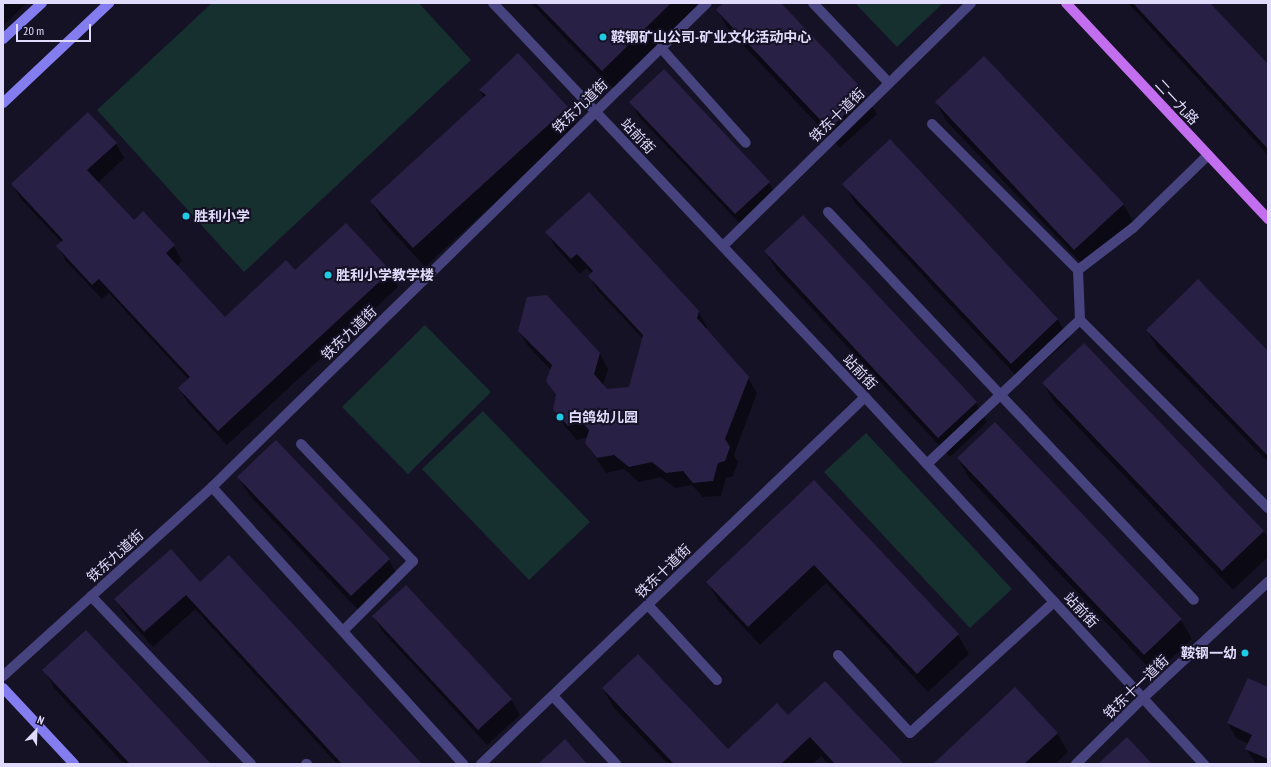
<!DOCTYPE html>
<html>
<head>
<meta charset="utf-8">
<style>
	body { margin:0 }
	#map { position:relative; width:1271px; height:767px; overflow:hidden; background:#161226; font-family:"PT Sans Narrow","Noto Sans SC",sans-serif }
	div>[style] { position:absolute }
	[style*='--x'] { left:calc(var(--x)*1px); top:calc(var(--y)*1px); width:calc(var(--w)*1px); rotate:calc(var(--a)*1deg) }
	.green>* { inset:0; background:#162f2f }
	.shadow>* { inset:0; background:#0007 }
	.building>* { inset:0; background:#292045 }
	.lane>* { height:10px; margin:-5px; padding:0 5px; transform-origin:5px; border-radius:5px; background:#47437f }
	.street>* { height:10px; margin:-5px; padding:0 5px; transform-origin:5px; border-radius:5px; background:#47437f }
	.secondary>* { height:10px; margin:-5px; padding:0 5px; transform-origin:5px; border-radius:5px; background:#837df0 }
	.primary>* { height:10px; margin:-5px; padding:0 5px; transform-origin:5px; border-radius:5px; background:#c36eef }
	.dots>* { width:11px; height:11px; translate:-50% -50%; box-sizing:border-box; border:2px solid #161226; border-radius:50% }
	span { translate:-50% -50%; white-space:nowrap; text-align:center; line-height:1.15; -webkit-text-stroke:4px #161226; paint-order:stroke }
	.poi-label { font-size:14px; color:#e0dbfb; font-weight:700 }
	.left { translate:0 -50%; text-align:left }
	.right { translate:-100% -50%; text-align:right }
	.street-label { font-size:14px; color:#e0dbfb }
	.frame { position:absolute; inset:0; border:4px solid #e0dbfb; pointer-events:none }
	.north { position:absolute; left:16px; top:711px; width:40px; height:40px; -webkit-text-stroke:3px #161226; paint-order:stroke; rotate:23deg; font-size:11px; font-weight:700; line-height:16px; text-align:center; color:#e0dbfb }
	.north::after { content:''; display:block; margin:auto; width:14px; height:18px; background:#e0dbfb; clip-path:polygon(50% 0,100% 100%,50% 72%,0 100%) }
	.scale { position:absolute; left:16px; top:24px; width:75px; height:18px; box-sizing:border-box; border:2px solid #e0dbfb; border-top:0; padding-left:5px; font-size:12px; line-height:14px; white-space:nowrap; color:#e0dbfb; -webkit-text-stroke:3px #161226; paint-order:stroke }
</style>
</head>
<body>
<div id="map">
	<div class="green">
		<i style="clip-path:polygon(212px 3px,419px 3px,471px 60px,244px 272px,97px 110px)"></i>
		<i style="clip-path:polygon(855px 3px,943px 3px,897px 47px)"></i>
		<i style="clip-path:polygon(425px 325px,491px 392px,408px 474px,342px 407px)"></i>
		<i style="clip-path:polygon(483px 411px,590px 522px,529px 580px,422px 469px)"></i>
		<i style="clip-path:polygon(866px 433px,1012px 589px,970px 628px,824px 472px)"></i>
	</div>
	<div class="shadow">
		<i style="clip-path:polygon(3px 3px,27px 3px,3px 26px)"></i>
		<i style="clip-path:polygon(531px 3px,701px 3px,614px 89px)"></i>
		<i style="clip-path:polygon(724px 3px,779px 3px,866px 95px,877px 114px,840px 148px,728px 29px,717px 10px)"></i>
		<i style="clip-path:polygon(1128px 3px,1209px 3px,1268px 66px,1268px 155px)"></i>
		<i style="clip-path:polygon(480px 90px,567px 107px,578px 126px,425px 267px,382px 220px,371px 201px,484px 98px)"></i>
		<i style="clip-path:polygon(631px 102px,769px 183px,778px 198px,745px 229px,639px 117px)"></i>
		<i style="clip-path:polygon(936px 102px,1123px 204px,1134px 223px,1086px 268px,947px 122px)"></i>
		<i style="clip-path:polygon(890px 141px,1058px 320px,1069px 339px,1022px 382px,855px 203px,844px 184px)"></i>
		<i style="clip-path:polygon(116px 143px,124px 158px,98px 183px,134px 221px,174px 246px,182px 261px,177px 266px,225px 318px,295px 271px,390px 272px,398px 287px,227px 445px,188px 403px,179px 388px,188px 379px,109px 293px,102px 299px,66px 261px,58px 246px,62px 243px,21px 199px,12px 184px)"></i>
		<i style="clip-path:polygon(547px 232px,698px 311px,707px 327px,706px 330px,748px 378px,757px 393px,734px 455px,738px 462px,733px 476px,726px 478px,721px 496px,703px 497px,692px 485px,675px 488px,661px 477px,639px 482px,624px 469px,606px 473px,586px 443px,588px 437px,577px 440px,563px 424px,554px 409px,557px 398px,547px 381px,551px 370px,528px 346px,519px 331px,600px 354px,608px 369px,603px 386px,607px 390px,630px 388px,643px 339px,598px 291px,589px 276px,592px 274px,586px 268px,580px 274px,555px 247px)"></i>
		<i style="clip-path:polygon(765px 251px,976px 403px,987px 422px,950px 457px,777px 271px)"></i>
		<i style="clip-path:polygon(1147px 330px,1268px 353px,1268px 462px,1158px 349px)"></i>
		<i style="clip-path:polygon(1043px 383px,1264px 531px,1268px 539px,1268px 557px,1233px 590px,1054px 402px)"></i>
		<i style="clip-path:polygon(995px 423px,1181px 620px,1192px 639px,1155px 674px,969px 478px,958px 459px)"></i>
		<i style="clip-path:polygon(238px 477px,389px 560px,400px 579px,363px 615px,250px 496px)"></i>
		<i style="clip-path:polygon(814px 482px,958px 635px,969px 654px,928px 692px,826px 583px,760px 645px,719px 601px,707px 582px)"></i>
		<i style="clip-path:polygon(200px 584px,421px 764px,337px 764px,195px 609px,153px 647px,124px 614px,115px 599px)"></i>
		<i style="clip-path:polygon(406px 586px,511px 700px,520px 715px,487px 745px,382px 631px,373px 616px)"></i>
		<i style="clip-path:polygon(44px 670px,210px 764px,124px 764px,55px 689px)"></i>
		<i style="clip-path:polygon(1268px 688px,1268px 764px,1256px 764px,1246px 749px,1249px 744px,1236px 738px,1228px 723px)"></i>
		<i style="clip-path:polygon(603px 689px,728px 750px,788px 716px,902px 764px,829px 764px,821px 756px,813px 764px,668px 764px,614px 708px)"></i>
		<i style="clip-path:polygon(1057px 733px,1068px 752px,1055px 764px,934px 764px)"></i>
	</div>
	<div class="building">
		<i style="clip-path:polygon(536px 3px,671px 3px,602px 71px)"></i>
		<i style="clip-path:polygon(723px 3px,781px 3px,867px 94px,829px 129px,716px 10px)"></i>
		<i style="clip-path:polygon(1133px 3px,1210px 3px,1268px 64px,1268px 149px)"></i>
		<i style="clip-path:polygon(518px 53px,568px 107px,413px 248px,370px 201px,486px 95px,479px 90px)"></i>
		<i style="clip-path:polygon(984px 56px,1124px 204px,1074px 250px,935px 102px)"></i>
		<i style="clip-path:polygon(664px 69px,770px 182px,735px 214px,629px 102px)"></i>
		<i style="clip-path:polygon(88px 112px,117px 143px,87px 170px,134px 220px,143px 211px,175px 245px,166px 253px,225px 317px,286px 260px,295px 270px,346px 223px,391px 271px,218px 431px,178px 388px,190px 377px,99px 279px,92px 285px,56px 246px,63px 240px,11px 184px)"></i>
		<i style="clip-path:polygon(890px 139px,1058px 319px,1011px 364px,842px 184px)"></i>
		<i style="clip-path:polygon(589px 192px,699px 311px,697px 318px,749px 377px,725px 439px,730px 447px,725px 461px,718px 463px,713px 481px,693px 483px,683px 471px,666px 473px,652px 462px,629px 467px,614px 455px,597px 458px,585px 443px,589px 430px,582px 422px,568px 426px,553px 409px,556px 395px,546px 381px,552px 365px,518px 331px,527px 297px,547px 295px,600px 353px,594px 374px,607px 389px,629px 387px,643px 335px,588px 276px,593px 271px,577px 254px,571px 259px,545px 232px)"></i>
		<i style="clip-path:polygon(803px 215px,977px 402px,938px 438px,764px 251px)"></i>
		<i style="clip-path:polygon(1198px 279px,1268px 351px,1268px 456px,1146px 330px)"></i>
		<i style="clip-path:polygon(1084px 343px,1264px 531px,1222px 571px,1042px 383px)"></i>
		<i style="clip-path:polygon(995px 422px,1182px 619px,1144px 655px,957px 458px)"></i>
		<i style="clip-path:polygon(276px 440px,390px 559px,351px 596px,237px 477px)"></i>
		<i style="clip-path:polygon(814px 480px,959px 634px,917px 674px,814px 565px,748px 627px,706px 582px)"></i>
		<i style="clip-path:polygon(171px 549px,200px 582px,229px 555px,422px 764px,342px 764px,186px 595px,144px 632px,114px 599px)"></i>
		<i style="clip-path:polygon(406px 585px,512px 699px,478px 730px,372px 616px)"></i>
		<i style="clip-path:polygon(86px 630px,211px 764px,130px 764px,42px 670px)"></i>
		<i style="clip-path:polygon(638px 654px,728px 749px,777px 703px,788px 715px,825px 681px,904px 764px,835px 764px,810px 737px,781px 764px,674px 764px,602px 688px)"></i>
		<i style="clip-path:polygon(1248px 678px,1268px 687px,1268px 759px,1245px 749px,1252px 735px,1227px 723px)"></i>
		<i style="clip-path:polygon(1015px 687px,1058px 733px,1024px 764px,933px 764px)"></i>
		<i style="clip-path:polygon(1127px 737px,1152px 764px,1098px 764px)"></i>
		<i style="clip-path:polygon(565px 739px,587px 764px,538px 764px)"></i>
	</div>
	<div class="lane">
		<i style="--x:813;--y:3;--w:110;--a:46.5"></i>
		<i style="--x:661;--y:48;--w:127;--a:48.2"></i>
		<i style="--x:932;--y:124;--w:206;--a:45"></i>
		<i style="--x:1078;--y:270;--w:50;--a:87.7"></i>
		<i style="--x:1080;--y:320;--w:266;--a:45"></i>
		<i style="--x:828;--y:212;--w:533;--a:46.67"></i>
		<i style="--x:1078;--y:270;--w:69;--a:-37.4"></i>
		<i style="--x:1133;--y:228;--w:105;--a:-44.2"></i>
		<i style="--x:301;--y:444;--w:162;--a:46.3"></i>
		<i style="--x:413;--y:561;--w:99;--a:135"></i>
		<i style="--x:927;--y:464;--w:210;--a:-43.3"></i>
		<i style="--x:212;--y:487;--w:374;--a:47.8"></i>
		<i style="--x:91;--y:596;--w:232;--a:46.4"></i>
		<i style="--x:648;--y:605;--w:102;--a:47.4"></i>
		<i style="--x:838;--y:655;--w:106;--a:47.3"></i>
		<i style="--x:910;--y:733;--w:195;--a:-42.3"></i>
		<i style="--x:553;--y:696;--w:93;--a:47.2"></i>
		<i style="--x:306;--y:764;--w:1;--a:0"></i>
	</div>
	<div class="street">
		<i style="--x:493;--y:3;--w:542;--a:46.65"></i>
		<i style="--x:865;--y:397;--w:500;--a:47.3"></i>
		<i style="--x:723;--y:246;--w:347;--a:-44.4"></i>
		<i style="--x:3;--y:676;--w:282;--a:-42.1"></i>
		<i style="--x:212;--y:487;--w:692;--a:-44.36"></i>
		<i style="--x:481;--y:764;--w:531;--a:-43.7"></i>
		<i style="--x:1076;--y:764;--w:94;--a:-44.6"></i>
		<i style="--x:1143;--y:698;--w:171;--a:-42.9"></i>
	</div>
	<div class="secondary">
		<i style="--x:3;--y:39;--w:53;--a:-42.7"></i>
		<i style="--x:3;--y:103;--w:146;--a:-43.3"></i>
		<i style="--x:3;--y:688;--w:104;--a:46.9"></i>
	</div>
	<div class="primary">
		<i style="--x:1066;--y:3;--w:296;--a:46.9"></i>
	</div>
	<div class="dots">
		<i style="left:603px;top:37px;background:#1dcbe5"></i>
		<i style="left:186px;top:216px;background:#1dcbe5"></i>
		<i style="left:328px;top:275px;background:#1dcbe5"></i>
		<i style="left:560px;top:417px;background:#1dcbe5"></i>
		<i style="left:1245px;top:653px;background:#1dcbe5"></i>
	</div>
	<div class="poi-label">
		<span class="left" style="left:611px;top:37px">鞍钢矿山公司-矿业文化活动中心</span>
		<span class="left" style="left:194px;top:216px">胜利小学</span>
		<span class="left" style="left:336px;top:275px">胜利小学教学楼</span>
		<span class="left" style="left:568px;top:417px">白鸽幼儿园</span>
		<span class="right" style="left:1237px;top:653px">鞍钢一幼</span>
	</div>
	<div class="street-label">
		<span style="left:1177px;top:102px;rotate:47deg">二一九路</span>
		<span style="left:580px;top:106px;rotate:-44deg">铁东九道街</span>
		<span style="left:837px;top:115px;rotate:-44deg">铁东十道街</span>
		<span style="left:638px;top:136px;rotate:47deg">站前街</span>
		<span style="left:349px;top:333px;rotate:-44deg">铁东九道街</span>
		<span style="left:860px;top:372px;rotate:47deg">站前街</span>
		<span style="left:115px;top:556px;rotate:-42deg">铁东九道街</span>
		<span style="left:663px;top:571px;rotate:-44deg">铁东十道街</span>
		<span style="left:1081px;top:610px;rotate:47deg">站前街</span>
		<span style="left:1136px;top:687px;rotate:-44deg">铁东十一道街</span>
	</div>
	<div class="frame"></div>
	<div class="north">N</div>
	<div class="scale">20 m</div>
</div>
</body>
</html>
